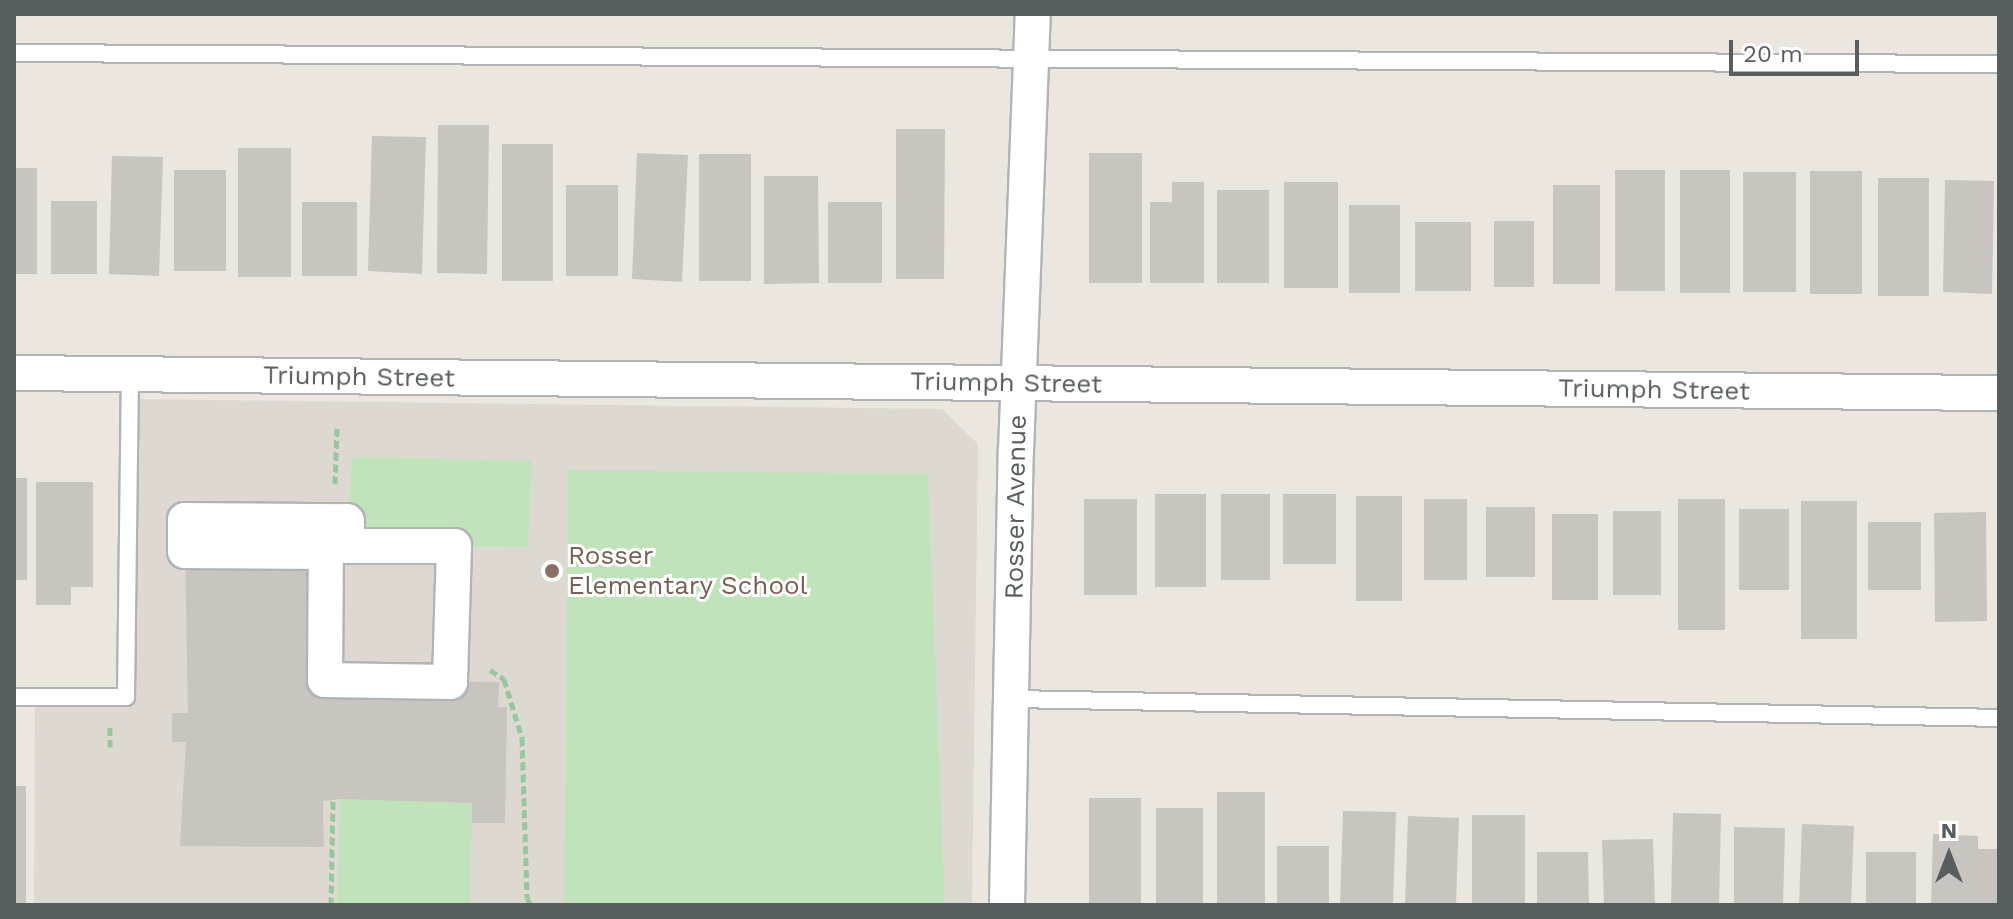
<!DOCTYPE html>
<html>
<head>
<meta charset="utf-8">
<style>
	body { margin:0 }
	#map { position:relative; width:2013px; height:919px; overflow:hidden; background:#ebe7df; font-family:"Work Sans",sans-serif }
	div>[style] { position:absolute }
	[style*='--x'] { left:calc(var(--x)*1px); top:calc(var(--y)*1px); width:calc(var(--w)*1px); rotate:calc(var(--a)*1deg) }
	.education>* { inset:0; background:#ddd9d0 }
	.green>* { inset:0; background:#c1e3bc }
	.building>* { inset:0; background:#c8c4bf }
	.path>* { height:5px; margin-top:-2.5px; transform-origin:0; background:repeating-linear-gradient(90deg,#96c79e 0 8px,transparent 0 12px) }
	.roads { filter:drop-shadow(2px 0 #b0b4b7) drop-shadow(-2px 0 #b0b4b7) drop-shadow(0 2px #b0b4b7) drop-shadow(0 -2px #b0b4b7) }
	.lane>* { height:16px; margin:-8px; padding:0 8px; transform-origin:8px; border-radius:8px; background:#fff }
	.street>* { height:34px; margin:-17px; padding:0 17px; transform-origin:17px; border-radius:17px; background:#fff }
	.dots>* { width:22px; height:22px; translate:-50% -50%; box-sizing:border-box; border:4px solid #fff; border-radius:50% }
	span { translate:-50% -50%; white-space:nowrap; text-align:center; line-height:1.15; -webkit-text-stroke:6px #fff; paint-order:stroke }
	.street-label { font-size:26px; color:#585d60 }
	.education-label { font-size:26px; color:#785e54 }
	.left { translate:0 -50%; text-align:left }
	.frame { position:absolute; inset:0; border:16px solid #585d60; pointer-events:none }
	.north { position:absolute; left:1909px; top:815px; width:80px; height:80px; -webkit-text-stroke:6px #fff; paint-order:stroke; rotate:0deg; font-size:22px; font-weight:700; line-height:32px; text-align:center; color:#585d60 }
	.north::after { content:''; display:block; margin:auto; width:28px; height:36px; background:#585d60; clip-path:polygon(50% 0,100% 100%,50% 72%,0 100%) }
	.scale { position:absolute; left:1729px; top:40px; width:130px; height:36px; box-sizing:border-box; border:4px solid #585d60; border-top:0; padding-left:10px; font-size:24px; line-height:28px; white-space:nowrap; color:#585d60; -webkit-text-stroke:6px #fff; paint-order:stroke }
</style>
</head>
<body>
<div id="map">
	<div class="education">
		<i style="clip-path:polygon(130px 399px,942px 409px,978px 444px,972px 905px,34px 905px,35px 697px,126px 697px)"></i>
	</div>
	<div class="green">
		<i style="clip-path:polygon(352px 457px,532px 461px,528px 547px,346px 546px)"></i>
		<i style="clip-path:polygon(568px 470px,928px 474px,945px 905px,564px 905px)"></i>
		<i style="clip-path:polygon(340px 799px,472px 803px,470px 905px,337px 905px)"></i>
	</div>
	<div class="building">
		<i style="clip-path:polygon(438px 125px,489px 125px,487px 274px,437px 273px)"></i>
		<i style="clip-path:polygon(896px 129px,945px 129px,944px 279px,896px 279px)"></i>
		<i style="clip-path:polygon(372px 136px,426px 137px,422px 274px,368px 271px)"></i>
		<i style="clip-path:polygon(502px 144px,553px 144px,553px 281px,502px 281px)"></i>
		<i style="clip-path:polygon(238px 148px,291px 148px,291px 277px,238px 277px)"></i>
		<i style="clip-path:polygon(637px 153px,688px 155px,682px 282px,632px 279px)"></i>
		<i style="clip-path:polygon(1089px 153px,1142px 153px,1142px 283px,1089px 283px)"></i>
		<i style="clip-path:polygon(699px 154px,751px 154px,751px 281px,699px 281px)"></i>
		<i style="clip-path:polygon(112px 156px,163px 157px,159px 276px,109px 274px)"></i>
		<i style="clip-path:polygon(14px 168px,37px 168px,37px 274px,14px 274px)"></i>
		<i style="clip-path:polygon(174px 170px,226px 170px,226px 271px,174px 271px)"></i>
		<i style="clip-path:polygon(1615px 170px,1665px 170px,1665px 291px,1615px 291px)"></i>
		<i style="clip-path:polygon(1680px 170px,1730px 170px,1730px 293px,1680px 293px)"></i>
		<i style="clip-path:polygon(1810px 171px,1862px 171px,1862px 294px,1810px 294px)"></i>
		<i style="clip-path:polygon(1743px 172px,1796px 172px,1796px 292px,1743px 292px)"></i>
		<i style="clip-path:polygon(764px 176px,818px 176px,819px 283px,764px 284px)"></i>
		<i style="clip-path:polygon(1878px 178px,1929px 178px,1929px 296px,1878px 296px)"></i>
		<i style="clip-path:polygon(1945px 180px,1994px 181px,1992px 294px,1943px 292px)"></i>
		<i style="clip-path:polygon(1172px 182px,1204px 182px,1204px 283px,1150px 283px,1150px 202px,1172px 202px)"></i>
		<i style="clip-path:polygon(1284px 182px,1338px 182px,1338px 288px,1284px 288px)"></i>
		<i style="clip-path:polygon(566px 185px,618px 185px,618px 276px,566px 276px)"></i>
		<i style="clip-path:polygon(1553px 185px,1600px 185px,1600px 284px,1553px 284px)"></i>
		<i style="clip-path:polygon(1217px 190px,1269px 190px,1269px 283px,1217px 283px)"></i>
		<i style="clip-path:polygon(51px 201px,97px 201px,97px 274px,51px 274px)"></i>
		<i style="clip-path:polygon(302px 202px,357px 202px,357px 276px,302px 276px)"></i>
		<i style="clip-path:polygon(828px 202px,882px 202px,882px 283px,828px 283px)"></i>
		<i style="clip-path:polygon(1349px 205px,1400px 205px,1400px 293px,1349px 293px)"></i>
		<i style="clip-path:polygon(1494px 221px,1534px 221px,1534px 287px,1494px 287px)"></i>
		<i style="clip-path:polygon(1415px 222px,1471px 222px,1471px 291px,1415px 291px)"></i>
		<i style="clip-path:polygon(14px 478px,27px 478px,27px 580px,14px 580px)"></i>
		<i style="clip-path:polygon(36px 482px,93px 482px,93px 587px,71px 587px,71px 605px,36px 605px)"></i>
		<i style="clip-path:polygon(1155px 494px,1206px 494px,1206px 587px,1155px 587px)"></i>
		<i style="clip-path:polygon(1221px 494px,1270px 494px,1270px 580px,1221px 580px)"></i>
		<i style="clip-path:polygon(1283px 494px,1336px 494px,1336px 564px,1283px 564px)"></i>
		<i style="clip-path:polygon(1356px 496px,1402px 496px,1402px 601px,1356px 601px)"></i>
		<i style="clip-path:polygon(1084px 499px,1137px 499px,1137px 595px,1084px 595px)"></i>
		<i style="clip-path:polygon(1424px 499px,1467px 499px,1467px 580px,1424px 580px)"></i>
		<i style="clip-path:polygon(1678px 499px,1725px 499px,1725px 630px,1678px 630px)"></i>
		<i style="clip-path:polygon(1801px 501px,1857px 501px,1857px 639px,1801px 639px)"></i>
		<i style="clip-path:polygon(1486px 507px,1535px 507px,1535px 577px,1486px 577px)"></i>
		<i style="clip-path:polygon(1739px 509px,1789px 509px,1789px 590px,1739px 590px)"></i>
		<i style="clip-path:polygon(1613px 511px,1661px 511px,1661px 595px,1613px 595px)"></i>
		<i style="clip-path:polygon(1986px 512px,1987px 621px,1935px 622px,1934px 513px)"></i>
		<i style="clip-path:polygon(1552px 514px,1598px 514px,1598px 600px,1552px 600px)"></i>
		<i style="clip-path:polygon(1868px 522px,1921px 522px,1921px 590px,1868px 590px)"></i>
		<i style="clip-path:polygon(185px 551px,326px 552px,325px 680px,499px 682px,498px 707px,507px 707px,505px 823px,472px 823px,472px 803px,340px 799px,323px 801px,324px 847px,180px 846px,186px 742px,172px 742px,172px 713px,188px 713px)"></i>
		<i style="clip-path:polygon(14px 786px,26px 786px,26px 905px,14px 905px)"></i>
		<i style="clip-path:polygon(1217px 792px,1265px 792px,1265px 905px,1217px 905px)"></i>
		<i style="clip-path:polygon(1089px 798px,1141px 798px,1141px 905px,1089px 905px)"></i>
		<i style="clip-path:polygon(1156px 808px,1203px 808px,1203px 905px,1156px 905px)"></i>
		<i style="clip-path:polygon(1343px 811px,1396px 812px,1393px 905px,1340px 905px)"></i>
		<i style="clip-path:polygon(1673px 813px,1721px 814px,1719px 905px,1671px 905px)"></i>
		<i style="clip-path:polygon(1472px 815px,1525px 815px,1525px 905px,1472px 905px)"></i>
		<i style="clip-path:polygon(1408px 816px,1459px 818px,1456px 905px,1405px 905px)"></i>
		<i style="clip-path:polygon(1802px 824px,1854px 826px,1851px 905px,1799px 905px)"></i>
		<i style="clip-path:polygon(1734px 827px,1785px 828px,1783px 905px,1734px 905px)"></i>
		<i style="clip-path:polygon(1933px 834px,1978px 836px,1978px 849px,1999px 849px,1999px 905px,1931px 905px)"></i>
		<i style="clip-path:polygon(1653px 839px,1655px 905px,1604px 905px,1602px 840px)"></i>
		<i style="clip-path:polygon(1277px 846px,1329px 846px,1329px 905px,1277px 905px)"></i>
		<i style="clip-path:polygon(1537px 852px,1588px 852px,1589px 905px,1537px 905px)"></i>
		<i style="clip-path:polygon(1866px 852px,1916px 852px,1916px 905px,1866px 905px)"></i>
	</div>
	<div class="path">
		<i style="--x:335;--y:484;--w:56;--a:-88"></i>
		<i style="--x:490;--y:670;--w:17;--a:33"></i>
		<i style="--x:504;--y:679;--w:62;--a:73"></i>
		<i style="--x:522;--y:738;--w:160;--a:88.2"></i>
		<i style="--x:527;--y:898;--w:8;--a:60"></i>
		<i style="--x:110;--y:747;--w:23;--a:-90"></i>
		<i style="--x:331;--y:905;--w:105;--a:-88.9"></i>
	</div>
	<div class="roads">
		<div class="lane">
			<i style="--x:14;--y:53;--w:1985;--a:0.32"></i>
			<i style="--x:14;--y:697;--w:112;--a:0"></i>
			<i style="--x:126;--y:697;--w:324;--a:-89.3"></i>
			<i style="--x:1013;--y:699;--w:986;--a:1.1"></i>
		</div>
		<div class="street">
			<i style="--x:14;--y:373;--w:1985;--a:0.58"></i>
			<i style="--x:185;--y:520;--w:162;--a:0.4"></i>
			<i style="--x:347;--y:521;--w:25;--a:92"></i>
			<i style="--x:346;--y:546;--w:108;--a:0"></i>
			<i style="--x:454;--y:546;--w:136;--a:91.7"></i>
			<i style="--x:450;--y:682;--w:125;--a:-179.1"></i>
			<i style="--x:325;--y:680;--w:128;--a:-89.6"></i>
			<i style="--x:326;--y:552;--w:141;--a:-179.6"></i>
			<i style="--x:185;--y:551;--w:31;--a:-90"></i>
			<i style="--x:1007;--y:905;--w:454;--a:-88.9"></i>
			<i style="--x:1016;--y:451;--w:437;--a:-87.8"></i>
		</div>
	</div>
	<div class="dots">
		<i style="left:552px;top:571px;background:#8d6e63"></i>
	</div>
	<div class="street-label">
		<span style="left:359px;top:377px;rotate:1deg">Triumph Street</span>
		<span style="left:1006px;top:383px;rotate:1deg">Triumph Street</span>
		<span style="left:1654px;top:390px;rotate:1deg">Triumph Street</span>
		<span style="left:1016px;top:507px;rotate:-89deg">Rosser Avenue</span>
	</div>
	<div class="education-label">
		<span class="left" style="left:568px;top:571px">Rosser<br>Elementary School</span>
	</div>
	<div class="frame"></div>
	<div class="north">N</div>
	<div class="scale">20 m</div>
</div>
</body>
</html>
